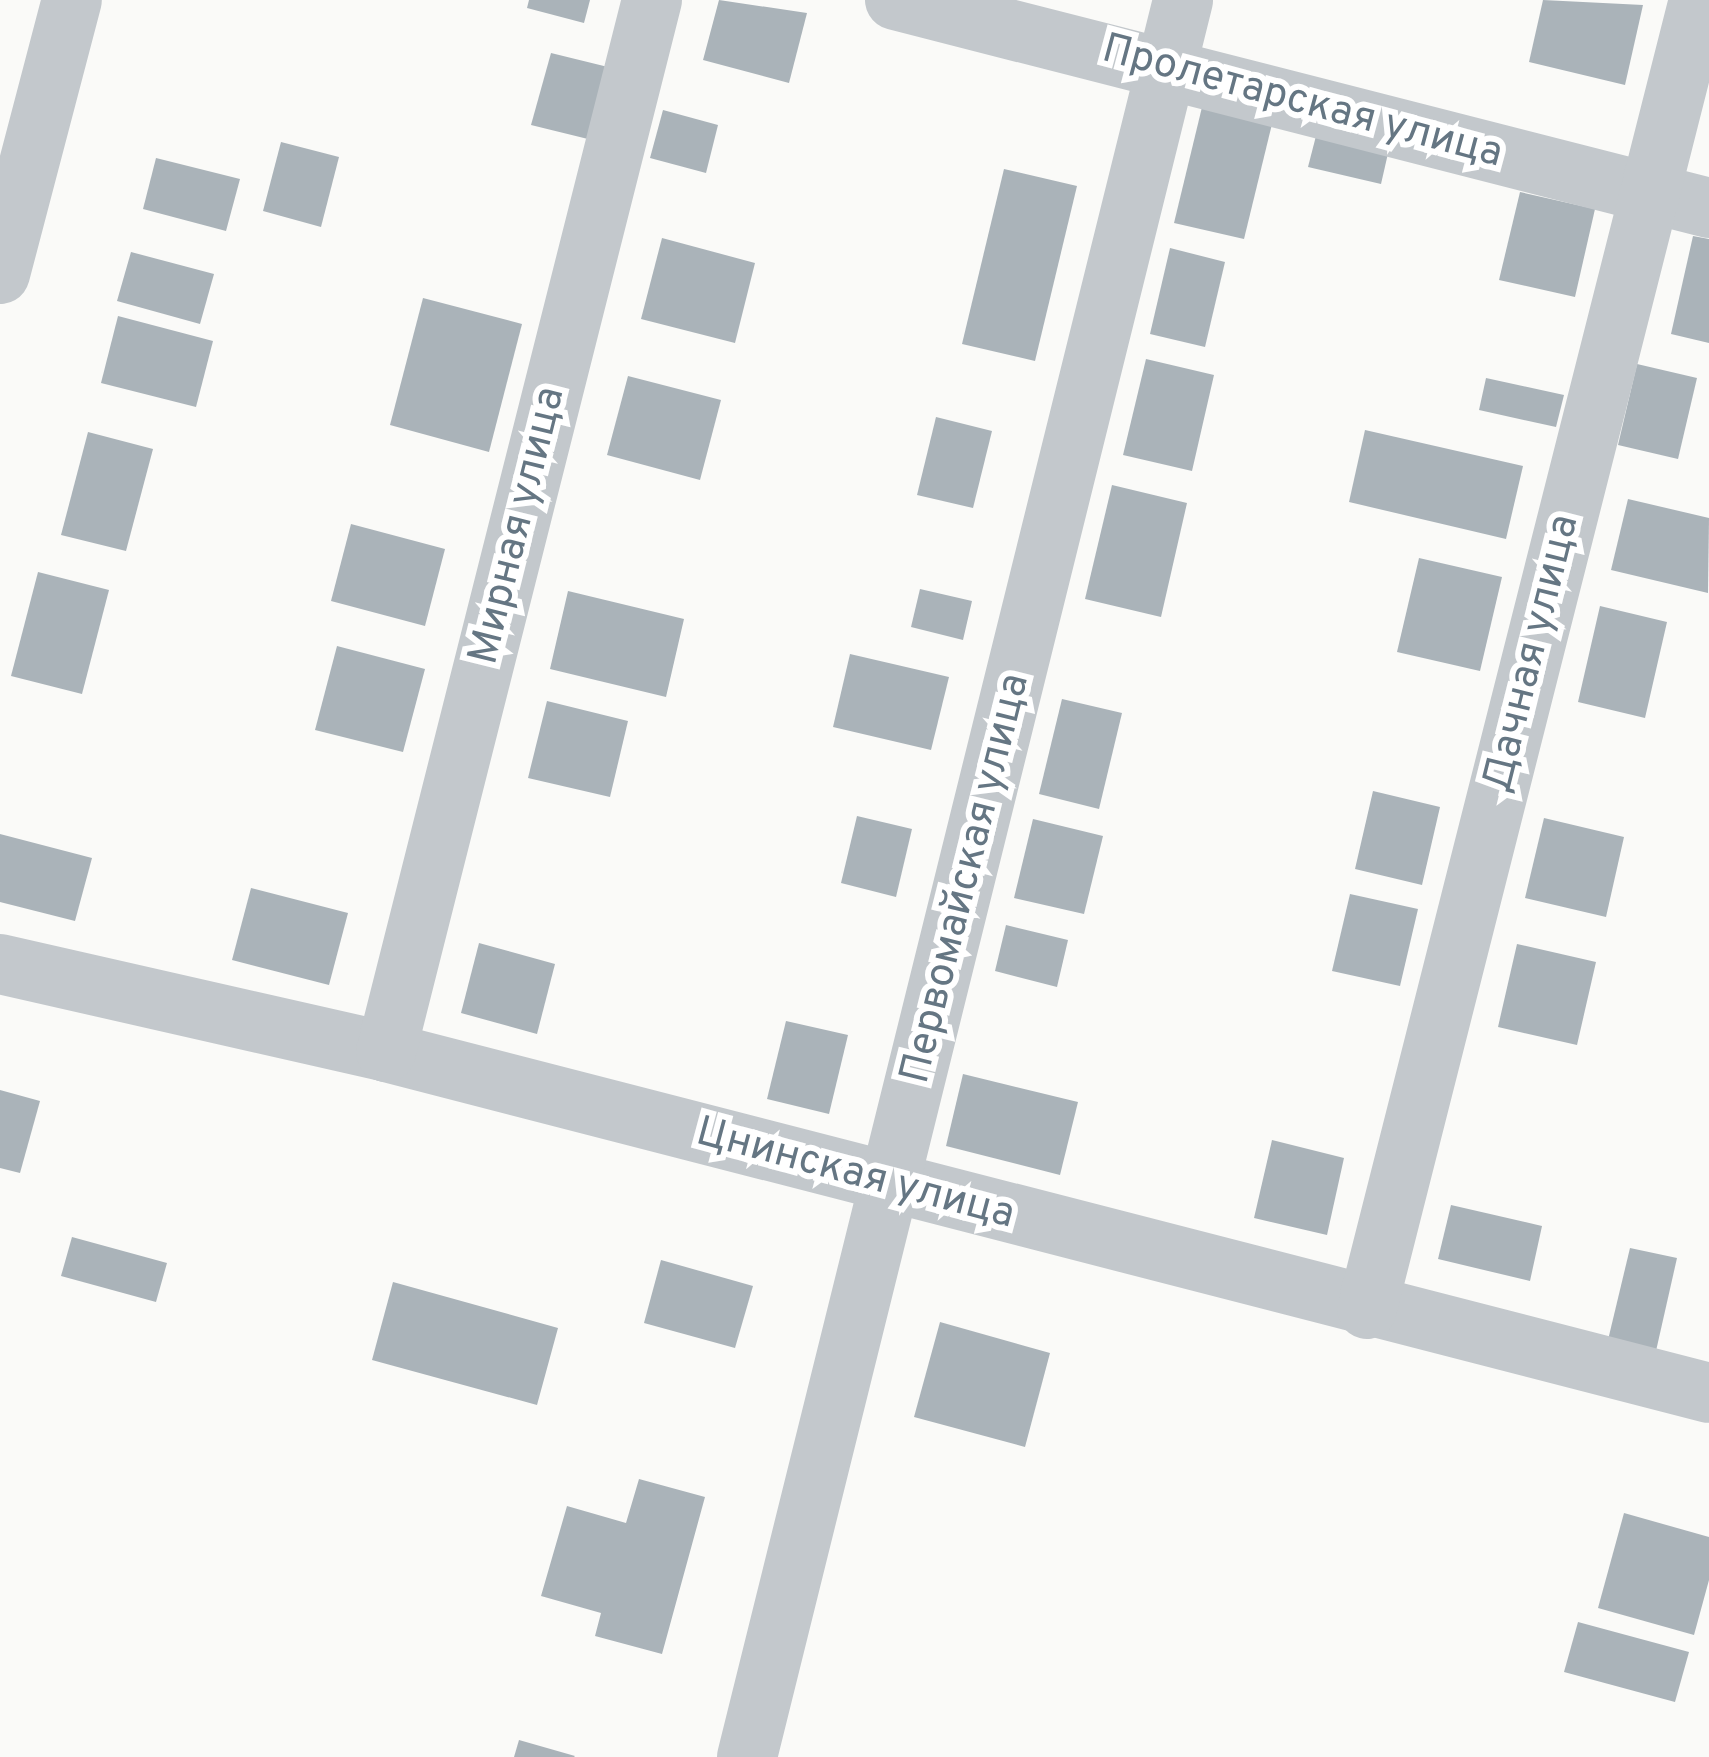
<!DOCTYPE html>
<html>
<head>
<meta charset="utf-8">
<style>
	body { margin:0 }
	#map { position:relative; width:1709px; height:1757px; overflow:hidden; background:#fafaf8; font-family:Overpass,sans-serif }
	div>[style] { position:absolute }
	[style*='--x'] { left:calc(var(--x)*1px); top:calc(var(--y)*1px); width:calc(var(--w)*1px); rotate:calc(var(--a)*1deg) }
	.building>* { inset:0; background:#aab3b9 }
	.minor>* { height:60px; margin:-30px; padding:0 30px; transform-origin:30px; border-radius:30px; background:#c3c8cc }
	span { translate:-50% -50%; white-space:nowrap; text-align:center; line-height:1.15; -webkit-text-stroke:12px #fff; paint-order:stroke }
	.street-label { font-size:42px; color:#657683 }
</style>
</head>
<body>
<div id="map">
	<div class="building">
		<i style="clip-path:polygon(529px 0,590px 0,584px 23px,527px 8px)"></i>
		<i style="clip-path:polygon(719px 0,807px 13px,789px 83px,703px 60px)"></i>
		<i style="clip-path:polygon(1543px 0,1643px 5px,1625px 85px,1529px 62px)"></i>
		<i style="clip-path:polygon(551px 53px,612px 68px,592px 140px,531px 125px)"></i>
		<i style="clip-path:polygon(1203px 103px,1273px 120px,1244px 239px,1174px 223px)"></i>
		<i style="clip-path:polygon(663px 110px,718px 125px,706px 173px,650px 158px)"></i>
		<i style="clip-path:polygon(1317px 132px,1389px 149px,1381px 184px,1308px 167px)"></i>
		<i style="clip-path:polygon(281px 142px,339px 157px,321px 227px,263px 211px)"></i>
		<i style="clip-path:polygon(156px 158px,240px 179px,226px 231px,143px 209px)"></i>
		<i style="clip-path:polygon(1004px 169px,1077px 186px,1035px 361px,962px 344px)"></i>
		<i style="clip-path:polygon(1520px 192px,1595px 209px,1575px 297px,1499px 280px)"></i>
		<i style="clip-path:polygon(1693px 236px,1709px 239px,1709px 343px,1671px 334px)"></i>
		<i style="clip-path:polygon(662px 238px,755px 263px,735px 343px,641px 319px)"></i>
		<i style="clip-path:polygon(1170px 248px,1225px 262px,1205px 347px,1150px 334px)"></i>
		<i style="clip-path:polygon(131px 252px,214px 274px,200px 324px,117px 301px)"></i>
		<i style="clip-path:polygon(423px 298px,522px 324px,489px 452px,390px 425px)"></i>
		<i style="clip-path:polygon(118px 316px,213px 341px,196px 407px,101px 383px)"></i>
		<i style="clip-path:polygon(1146px 359px,1214px 375px,1192px 471px,1123px 455px)"></i>
		<i style="clip-path:polygon(1637px 364px,1697px 378px,1678px 459px,1618px 445px)"></i>
		<i style="clip-path:polygon(628px 376px,721px 400px,700px 480px,607px 455px)"></i>
		<i style="clip-path:polygon(1486px 378px,1564px 395px,1556px 427px,1479px 410px)"></i>
		<i style="clip-path:polygon(936px 417px,992px 431px,973px 508px,917px 495px)"></i>
		<i style="clip-path:polygon(1365px 430px,1523px 466px,1506px 539px,1349px 502px)"></i>
		<i style="clip-path:polygon(88px 432px,153px 449px,126px 551px,61px 535px)"></i>
		<i style="clip-path:polygon(1112px 485px,1187px 503px,1161px 617px,1085px 599px)"></i>
		<i style="clip-path:polygon(1628px 499px,1709px 518px,1708px 593px,1611px 570px)"></i>
		<i style="clip-path:polygon(351px 524px,445px 549px,425px 626px,331px 601px)"></i>
		<i style="clip-path:polygon(1419px 558px,1502px 577px,1480px 671px,1397px 652px)"></i>
		<i style="clip-path:polygon(38px 572px,109px 590px,82px 694px,11px 676px)"></i>
		<i style="clip-path:polygon(920px 589px,972px 601px,963px 640px,911px 627px)"></i>
		<i style="clip-path:polygon(568px 591px,684px 619px,666px 697px,550px 669px)"></i>
		<i style="clip-path:polygon(1600px 606px,1667px 622px,1645px 718px,1578px 702px)"></i>
		<i style="clip-path:polygon(337px 646px,425px 669px,403px 752px,315px 730px)"></i>
		<i style="clip-path:polygon(850px 654px,949px 677px,931px 750px,833px 727px)"></i>
		<i style="clip-path:polygon(1062px 699px,1122px 713px,1099px 809px,1039px 794px)"></i>
		<i style="clip-path:polygon(547px 701px,628px 721px,610px 797px,528px 778px)"></i>
		<i style="clip-path:polygon(1373px 791px,1440px 807px,1422px 885px,1355px 869px)"></i>
		<i style="clip-path:polygon(857px 816px,912px 829px,896px 897px,841px 883px)"></i>
		<i style="clip-path:polygon(1544px 818px,1624px 837px,1606px 917px,1525px 898px)"></i>
		<i style="clip-path:polygon(1033px 819px,1103px 836px,1084px 914px,1014px 898px)"></i>
		<i style="clip-path:polygon(0 834px,92px 858px,75px 921px,0 902px)"></i>
		<i style="clip-path:polygon(251px 888px,348px 913px,329px 985px,232px 960px)"></i>
		<i style="clip-path:polygon(1350px 894px,1418px 909px,1400px 986px,1332px 971px)"></i>
		<i style="clip-path:polygon(1006px 925px,1068px 940px,1057px 987px,995px 971px)"></i>
		<i style="clip-path:polygon(479px 943px,555px 964px,537px 1034px,461px 1013px)"></i>
		<i style="clip-path:polygon(1517px 944px,1596px 962px,1577px 1045px,1498px 1027px)"></i>
		<i style="clip-path:polygon(786px 1021px,848px 1035px,829px 1114px,767px 1099px)"></i>
		<i style="clip-path:polygon(963px 1074px,1078px 1102px,1060px 1175px,946px 1146px)"></i>
		<i style="clip-path:polygon(0 1090px,40px 1101px,20px 1173px,0 1168px)"></i>
		<i style="clip-path:polygon(1272px 1140px,1344px 1158px,1327px 1235px,1254px 1218px)"></i>
		<i style="clip-path:polygon(1451px 1205px,1542px 1226px,1530px 1281px,1438px 1259px)"></i>
		<i style="clip-path:polygon(72px 1237px,167px 1263px,156px 1302px,61px 1276px)"></i>
		<i style="clip-path:polygon(1630px 1248px,1677px 1258px,1656px 1351px,1608px 1340px)"></i>
		<i style="clip-path:polygon(661px 1260px,753px 1286px,735px 1348px,644px 1323px)"></i>
		<i style="clip-path:polygon(393px 1282px,558px 1328px,537px 1405px,372px 1360px)"></i>
		<i style="clip-path:polygon(940px 1322px,1050px 1353px,1025px 1447px,914px 1417px)"></i>
		<i style="clip-path:polygon(639px 1479px,705px 1497px,662px 1654px,595px 1636px,601px 1613px,541px 1596px,567px 1506px,626px 1523px)"></i>
		<i style="clip-path:polygon(1624px 1513px,1709px 1537px,1709px 1580px,1694px 1635px,1598px 1608px)"></i>
		<i style="clip-path:polygon(1578px 1622px,1689px 1652px,1675px 1702px,1564px 1672px)"></i>
		<i style="clip-path:polygon(519px 1740px,575px 1756px,574px 1757px,514px 1757px)"></i>
	</div>
	<div class="minor">
		<i style="--x:895;--y:0;--w:840;--a:14.33"></i>
		<i style="--x:0;--y:274;--w:283;--a:-75.3"></i>
		<i style="--x:0;--y:964;--w:396;--a:12.8"></i>
		<i style="--x:386;--y:1052;--w:1366;--a:14.45"></i>
		<i style="--x:386;--y:1052;--w:1085;--a:-75.81"></i>
		<i style="--x:1367;--y:1309;--w:1350;--a:-75.77"></i>
		<i style="--x:747;--y:1757;--w:1810;--a:-76.06"></i>
	</div>
	<div class="street-label">
		<span style="left:1302px;top:103px;rotate:15deg">Пролетарская улица</span>
		<span style="left:519px;top:526px;rotate:-76deg">Мирная улица</span>
		<span style="left:1533px;top:654px;rotate:-76deg">Дачная улица</span>
		<span style="left:967px;top:879px;rotate:-76deg">Первомайская улица</span>
		<span style="left:855px;top:1175px;rotate:15deg">Цнинская улица</span>
	</div>
</div>
</body>
</html>
